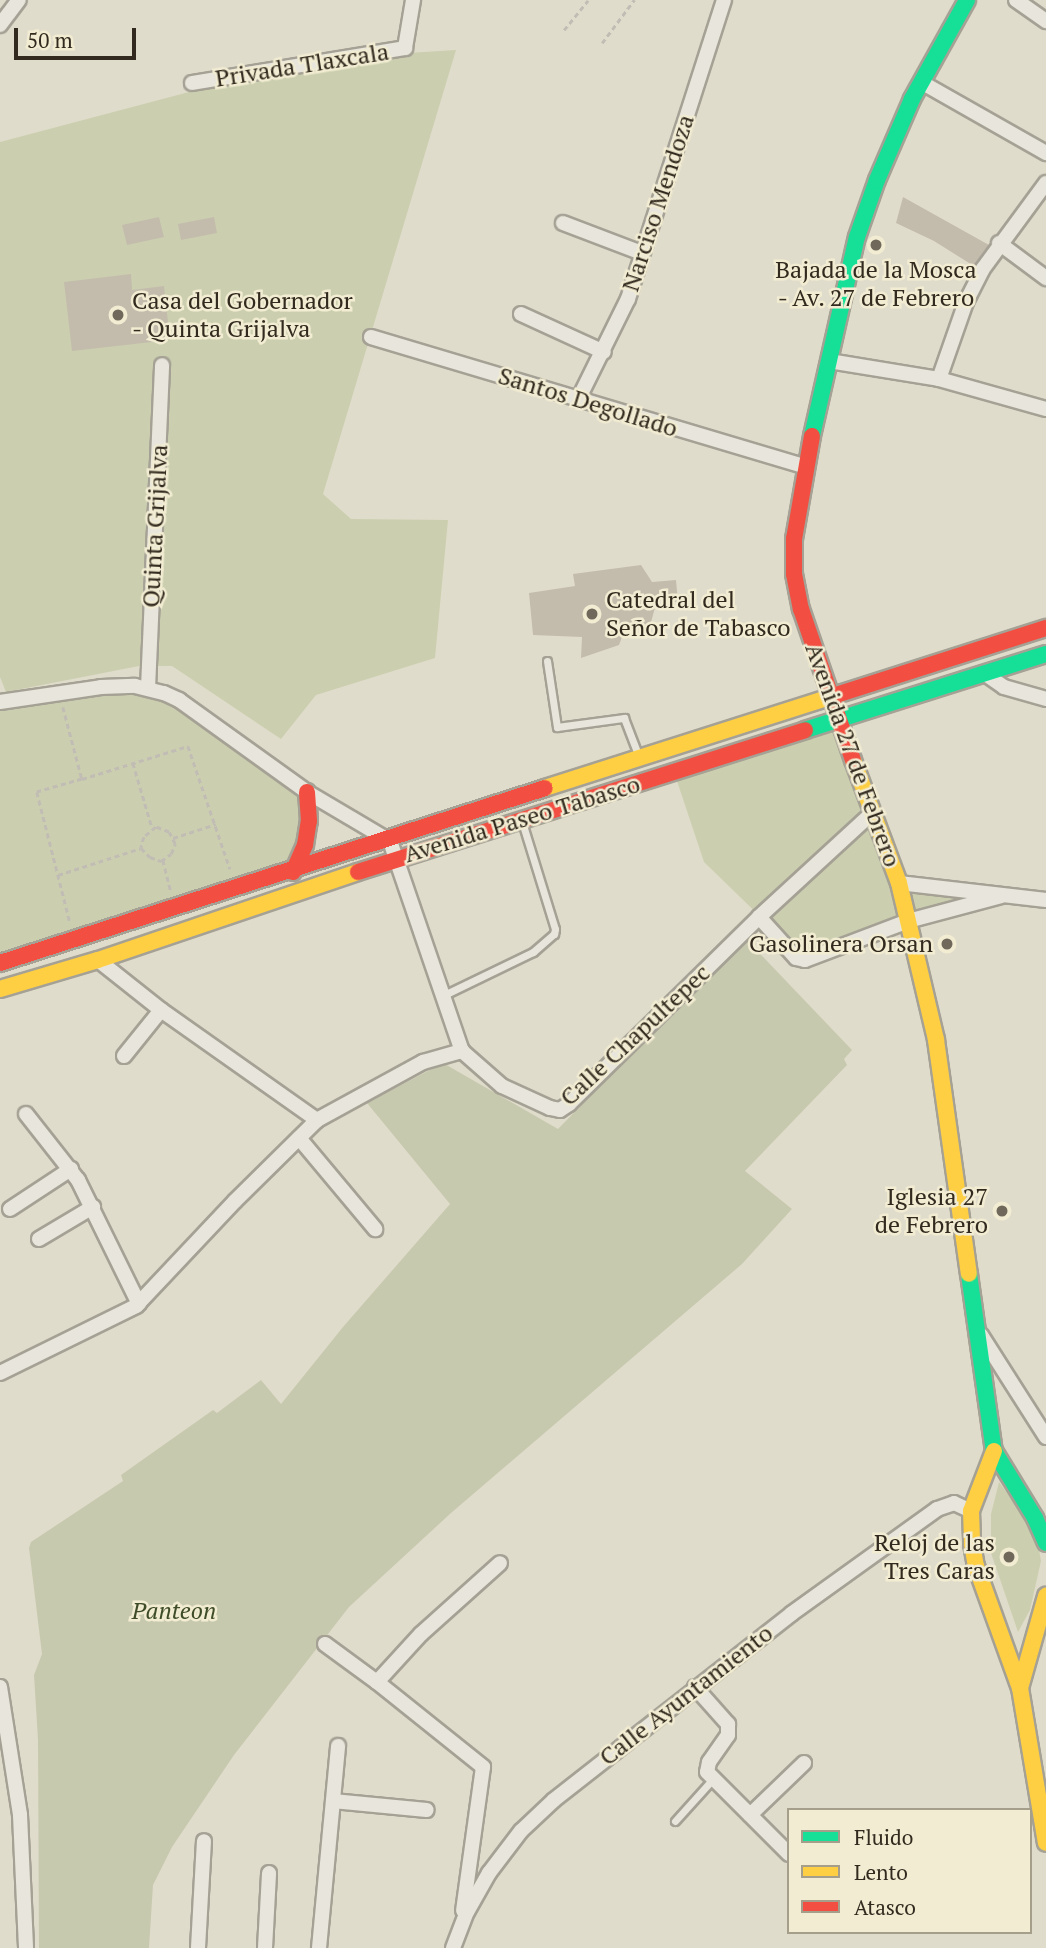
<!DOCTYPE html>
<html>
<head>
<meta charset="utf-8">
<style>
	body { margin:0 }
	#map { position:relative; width:1046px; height:1948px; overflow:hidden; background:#e0dccb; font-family:"PT Serif",serif }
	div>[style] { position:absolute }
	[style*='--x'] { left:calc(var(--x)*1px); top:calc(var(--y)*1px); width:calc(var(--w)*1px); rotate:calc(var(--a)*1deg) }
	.green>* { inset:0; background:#cbcfaf }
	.cemetery>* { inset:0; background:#c7c9ae }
	.building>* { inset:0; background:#c3bcac }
	.path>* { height:2.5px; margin-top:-1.25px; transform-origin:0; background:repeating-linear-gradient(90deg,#c1bdb4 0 5px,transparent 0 8.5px) }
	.roads { filter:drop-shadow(2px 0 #a5a195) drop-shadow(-2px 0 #a5a195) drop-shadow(0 2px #a5a195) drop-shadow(0 -2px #a5a195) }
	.lane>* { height:7px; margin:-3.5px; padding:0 3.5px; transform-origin:3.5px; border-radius:3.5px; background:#e8e6dc }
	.street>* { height:14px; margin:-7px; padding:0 7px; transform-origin:7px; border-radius:7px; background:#e8e6dc }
	.fast>* { height:16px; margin:-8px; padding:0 8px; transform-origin:8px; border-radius:8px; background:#16e098 }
	.slow>* { height:16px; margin:-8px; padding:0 8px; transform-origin:8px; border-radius:8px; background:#ffcf43 }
	.jam>* { height:16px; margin:-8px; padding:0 8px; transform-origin:8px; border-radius:8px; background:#f24e42 }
	.dots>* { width:19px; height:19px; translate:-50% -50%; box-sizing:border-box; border:4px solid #f1ecd2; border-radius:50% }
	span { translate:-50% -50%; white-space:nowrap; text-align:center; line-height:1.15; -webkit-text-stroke:5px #f1ecd2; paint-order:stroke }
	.street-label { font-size:24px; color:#322a1e }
	.poi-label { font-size:24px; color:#322a1e }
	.left { translate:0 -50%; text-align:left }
	.right { translate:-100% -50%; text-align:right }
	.park-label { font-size:24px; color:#3e4c27; font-style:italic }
	.legend { position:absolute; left:787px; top:1808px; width:245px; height:126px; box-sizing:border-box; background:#f1ecd2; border:2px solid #a59e8a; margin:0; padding:9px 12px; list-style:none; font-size:21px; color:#322a1e }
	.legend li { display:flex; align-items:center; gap:14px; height:35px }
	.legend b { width:35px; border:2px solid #a59e8a }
	.scale { position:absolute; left:14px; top:28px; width:122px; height:32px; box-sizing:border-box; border:4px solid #322a1e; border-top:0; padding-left:9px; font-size:21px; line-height:24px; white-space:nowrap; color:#322a1e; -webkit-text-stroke:5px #f1ecd2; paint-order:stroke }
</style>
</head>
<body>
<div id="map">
	<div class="green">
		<i style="clip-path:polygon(456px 50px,323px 494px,351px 519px,448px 520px,435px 658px,316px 695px,281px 739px,172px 666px,139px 666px,6px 692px,0 677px,0 142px,189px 92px,408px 53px)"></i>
		<i style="clip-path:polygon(148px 688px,307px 792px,293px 872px,0 963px,0 703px)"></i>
		<i style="clip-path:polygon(838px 721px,899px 883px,1001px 896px,805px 960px,704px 862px,674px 772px)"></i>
		<i style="clip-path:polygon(999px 1482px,1027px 1520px,1038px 1544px,1041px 1561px,1030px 1610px,1018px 1632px,991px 1553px,991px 1514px)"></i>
	</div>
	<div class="cemetery">
		<i style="clip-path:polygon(745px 938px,852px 1050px,844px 1059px,847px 1065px,745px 1171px,792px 1209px,742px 1264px,451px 1513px,349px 1607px,234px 1755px,172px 1847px,153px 1885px,149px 1948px,39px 1948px,38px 1740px,34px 1675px,42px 1654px,29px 1548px,31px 1542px,123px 1481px,121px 1475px,213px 1410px,217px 1413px,261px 1380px,281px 1404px,343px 1327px,450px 1204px,367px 1103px,443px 1063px,558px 1129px)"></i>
	</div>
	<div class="building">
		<i style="clip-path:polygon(903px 197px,989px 245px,977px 268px,934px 241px,896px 223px)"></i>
		<i style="clip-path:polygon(159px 217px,164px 237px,127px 245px,122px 225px)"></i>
		<i style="clip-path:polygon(214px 217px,217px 233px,181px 240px,178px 224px)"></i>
		<i style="clip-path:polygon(131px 274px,132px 290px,164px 286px,170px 340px,72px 351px,64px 282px)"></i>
		<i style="clip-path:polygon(641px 565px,652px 582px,676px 580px,678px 602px,657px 600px,650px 626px,625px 629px,619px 645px,581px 658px,582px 637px,533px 635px,529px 593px,575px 586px,573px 574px)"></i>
	</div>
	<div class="path">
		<i style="--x:564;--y:30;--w:38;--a:-51"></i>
		<i style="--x:602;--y:43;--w:54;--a:-53.3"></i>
		<i style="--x:63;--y:707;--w:74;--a:75.2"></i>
		<i style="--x:82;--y:779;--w:47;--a:163.9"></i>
		<i style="--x:37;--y:792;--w:134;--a:75.8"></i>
		<i style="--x:133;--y:763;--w:67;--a:73.5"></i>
		<i style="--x:82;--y:779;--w:111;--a:-17.3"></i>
		<i style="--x:188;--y:746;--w:130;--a:71.1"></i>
		<i style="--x:173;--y:838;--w:45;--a:-18"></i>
		<i style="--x:163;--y:860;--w:32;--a:76"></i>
		<i style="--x:58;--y:875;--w:87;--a:-18"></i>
		<i style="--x:141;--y:848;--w:13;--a:45"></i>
		<i style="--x:150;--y:857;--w:12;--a:20"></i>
		<i style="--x:161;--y:861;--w:12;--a:-35"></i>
		<i style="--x:171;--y:854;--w:11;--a:-68"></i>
		<i style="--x:175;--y:844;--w:13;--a:-117"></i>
		<i style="--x:169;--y:832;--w:14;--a:-159"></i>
		<i style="--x:156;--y:827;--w:16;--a:140"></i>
		<i style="--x:144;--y:837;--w:11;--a:105"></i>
	</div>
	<div class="roads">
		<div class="lane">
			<i style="--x:547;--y:661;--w:67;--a:81.4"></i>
			<i style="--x:557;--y:727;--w:68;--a:-7.7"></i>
			<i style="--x:624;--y:718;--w:40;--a:69"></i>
			<i style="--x:444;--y:995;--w:99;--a:-25.8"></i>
			<i style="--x:533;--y:952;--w:28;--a:-41"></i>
			<i style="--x:554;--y:934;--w:5;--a:-79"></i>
			<i style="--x:555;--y:929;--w:112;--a:-107.1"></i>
			<i style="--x:675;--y:1821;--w:57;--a:-47.9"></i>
		</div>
		<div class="street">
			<i style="--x:1016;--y:0;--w:37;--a:35"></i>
			<i style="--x:0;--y:25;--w:31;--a:-53"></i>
			<i style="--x:921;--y:82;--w:144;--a:29.6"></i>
			<i style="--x:192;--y:83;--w:216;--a:-9.3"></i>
			<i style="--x:405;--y:48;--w:49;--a:-80.5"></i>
			<i style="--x:563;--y:223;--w:85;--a:20.8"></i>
			<i style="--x:999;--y:243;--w:59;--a:36.7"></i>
			<i style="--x:521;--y:314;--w:91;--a:24.6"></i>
			<i style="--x:371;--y:337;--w:453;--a:16.6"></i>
			<i style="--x:829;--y:361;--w:111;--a:9.3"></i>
			<i style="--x:939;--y:379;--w:111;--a:15.7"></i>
			<i style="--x:939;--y:379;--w:82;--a:-70.7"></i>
			<i style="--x:966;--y:302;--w:36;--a:-63"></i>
			<i style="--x:982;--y:270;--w:108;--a:-53.7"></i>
			<i style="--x:578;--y:400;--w:113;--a:-63.7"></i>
			<i style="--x:628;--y:299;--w:314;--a:-72.2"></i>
			<i style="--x:984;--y:673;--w:24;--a:35"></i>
			<i style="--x:1004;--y:687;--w:44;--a:15.9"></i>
			<i style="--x:148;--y:688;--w:323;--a:-87.5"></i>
			<i style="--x:0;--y:702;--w:102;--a:-8.4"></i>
			<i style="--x:101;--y:687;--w:34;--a:-2"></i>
			<i style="--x:135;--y:686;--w:30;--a:14"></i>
			<i style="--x:164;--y:693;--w:17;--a:25"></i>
			<i style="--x:179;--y:700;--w:158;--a:35.7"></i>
			<i style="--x:307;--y:792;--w:96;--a:30.6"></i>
			<i style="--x:390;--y:841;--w:222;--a:71.1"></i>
			<i style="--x:462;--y:1051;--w:53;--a:41.2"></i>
			<i style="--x:502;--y:1086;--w:53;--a:24.6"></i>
			<i style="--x:550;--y:1108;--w:10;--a:11"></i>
			<i style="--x:560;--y:1110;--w:11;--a:-34"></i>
			<i style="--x:569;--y:1104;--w:267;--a:-44.5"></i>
			<i style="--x:759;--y:917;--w:55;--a:47.9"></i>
			<i style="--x:796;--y:958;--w:9;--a:13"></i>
			<i style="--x:805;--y:960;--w:110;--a:-20.7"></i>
			<i style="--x:908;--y:921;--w:96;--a:-15"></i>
			<i style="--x:899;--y:883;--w:148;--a:6.6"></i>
			<i style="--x:759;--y:917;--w:155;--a:-42.6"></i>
			<i style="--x:98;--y:960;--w:80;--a:38.4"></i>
			<i style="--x:161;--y:1010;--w:191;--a:35.2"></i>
			<i style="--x:124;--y:1056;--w:59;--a:-51.2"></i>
			<i style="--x:26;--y:1114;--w:84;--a:51.8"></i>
			<i style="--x:78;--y:1180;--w:138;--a:63.8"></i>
			<i style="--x:299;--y:1138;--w:119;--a:50.1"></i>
			<i style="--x:10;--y:1209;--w:73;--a:-33.3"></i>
			<i style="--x:39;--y:1239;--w:63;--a:-30.7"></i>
			<i style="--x:981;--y:1335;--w:121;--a:57.5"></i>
			<i style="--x:0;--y:1373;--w:152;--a:-26.2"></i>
			<i style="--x:136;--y:1306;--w:144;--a:-46.7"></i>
			<i style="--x:235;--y:1201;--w:115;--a:-44.6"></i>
			<i style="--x:317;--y:1120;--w:121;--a:-28.7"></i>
			<i style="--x:423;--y:1062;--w:41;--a:-15.8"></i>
			<i style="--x:325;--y:1644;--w:64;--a:36.2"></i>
			<i style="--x:377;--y:1682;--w:136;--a:38.7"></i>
			<i style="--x:483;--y:1767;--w:145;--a:97.9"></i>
			<i style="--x:377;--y:1682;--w:65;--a:-47.5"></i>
			<i style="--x:421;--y:1634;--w:106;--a:-41.9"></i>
			<i style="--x:0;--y:1687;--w:130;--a:81.1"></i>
			<i style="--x:20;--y:1815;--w:133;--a:87.4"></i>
			<i style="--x:695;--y:1687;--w:50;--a:48.3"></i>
			<i style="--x:728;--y:1724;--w:11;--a:90"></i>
			<i style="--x:728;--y:1735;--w:33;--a:125"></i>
			<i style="--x:709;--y:1762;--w:10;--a:101"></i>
			<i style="--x:707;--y:1772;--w:116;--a:45"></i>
			<i style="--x:333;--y:1801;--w:94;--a:5.5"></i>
			<i style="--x:750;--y:1815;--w:75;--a:-43.9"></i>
			<i style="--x:198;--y:1948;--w:107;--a:-86.8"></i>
			<i style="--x:265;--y:1948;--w:75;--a:-86.9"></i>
			<i style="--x:319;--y:1948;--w:203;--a:-84.6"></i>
			<i style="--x:453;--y:1948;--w:39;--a:-69"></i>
			<i style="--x:467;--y:1912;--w:45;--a:-60.6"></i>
			<i style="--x:489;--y:1873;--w:53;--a:-52.7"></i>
			<i style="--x:521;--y:1831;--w:45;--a:-43.2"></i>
			<i style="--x:554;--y:1800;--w:301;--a:-38.1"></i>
			<i style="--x:791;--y:1614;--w:180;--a:-35.7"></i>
			<i style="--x:937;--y:1509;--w:18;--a:-19"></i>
			<i style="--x:954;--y:1503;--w:19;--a:25"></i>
		</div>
		<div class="fast">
			<i style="--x:812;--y:436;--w:204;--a:-77.3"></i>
			<i style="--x:857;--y:237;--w:60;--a:-70.7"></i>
			<i style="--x:877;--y:180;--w:88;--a:-66.6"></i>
			<i style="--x:912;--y:99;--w:113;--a:-60.9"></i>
			<i style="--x:805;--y:730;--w:253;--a:-17.5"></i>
			<i style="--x:969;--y:1274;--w:179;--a:82"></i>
			<i style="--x:994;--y:1451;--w:79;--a:58.5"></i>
			<i style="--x:1035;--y:1518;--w:27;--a:66"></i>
		</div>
		<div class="slow">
			<i style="--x:853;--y:760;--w:131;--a:69.5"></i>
			<i style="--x:899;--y:883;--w:161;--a:76.7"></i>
			<i style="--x:936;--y:1040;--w:236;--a:82"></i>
			<i style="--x:545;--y:788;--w:302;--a:-17.7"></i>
			<i style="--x:0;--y:989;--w:102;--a:-16.5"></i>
			<i style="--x:98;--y:960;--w:274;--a:-18.7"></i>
			<i style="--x:994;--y:1451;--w:64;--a:111"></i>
			<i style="--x:971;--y:1511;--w:33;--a:88"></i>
			<i style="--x:972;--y:1544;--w:22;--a:80"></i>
			<i style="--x:976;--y:1566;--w:130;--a:70.2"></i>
			<i style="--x:1020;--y:1688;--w:157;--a:80.5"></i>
			<i style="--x:1020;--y:1688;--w:96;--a:-74.2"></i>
		</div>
		<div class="jam">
			<i style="--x:812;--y:436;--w:105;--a:99.9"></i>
			<i style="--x:794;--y:539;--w:35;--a:90"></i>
			<i style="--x:794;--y:574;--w:36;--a:79"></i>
			<i style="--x:801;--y:609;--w:160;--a:71"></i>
			<i style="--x:833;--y:696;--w:224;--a:-17.7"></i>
			<i style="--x:293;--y:872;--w:30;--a:-66"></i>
			<i style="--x:305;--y:845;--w:24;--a:-81"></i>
			<i style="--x:309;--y:821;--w:29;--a:-94"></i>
			<i style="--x:358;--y:872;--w:469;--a:-17.6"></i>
			<i style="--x:0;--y:963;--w:572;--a:-17.8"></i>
		</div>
	</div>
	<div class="dots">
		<i style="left:876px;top:245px;background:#6f685b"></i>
		<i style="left:118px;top:315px;background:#6f685b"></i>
		<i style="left:592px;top:614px;background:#6f685b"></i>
		<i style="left:947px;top:944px;background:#6f685b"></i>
		<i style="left:1002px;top:1211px;background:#6f685b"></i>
		<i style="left:1009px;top:1557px;background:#6f685b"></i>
	</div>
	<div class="street-label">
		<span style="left:302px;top:65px;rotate:-9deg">Privada Tlaxcala</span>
		<span style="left:658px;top:203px;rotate:-72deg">Narciso Mendoza</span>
		<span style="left:588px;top:402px;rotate:17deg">Santos Degollado</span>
		<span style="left:155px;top:526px;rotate:-87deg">Quinta Grijalva</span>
		<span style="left:853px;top:755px;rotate:70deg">Avenida 27 de Febrero</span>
		<span style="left:522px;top:819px;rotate:-17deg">Avenida Paseo Tabasco</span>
		<span style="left:635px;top:1035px;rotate:-43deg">Calle Chapultepec</span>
		<span style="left:686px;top:1695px;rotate:-38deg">Calle Ayuntamiento</span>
	</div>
	<div class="poi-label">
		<span style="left:876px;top:284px">Bajada de la Mosca<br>- Av. 27 de Febrero</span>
		<span class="left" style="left:132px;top:315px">Casa del Gobernador<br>- Quinta Grijalva</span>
		<span class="left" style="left:606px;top:614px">Catedral del<br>Señor de Tabasco</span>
		<span class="right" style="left:933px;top:944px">Gasolinera Orsan</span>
		<span class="right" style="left:988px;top:1211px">Iglesia 27<br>de Febrero</span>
		<span class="right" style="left:995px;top:1557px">Reloj de las<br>Tres Caras</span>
	</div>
	<div class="park-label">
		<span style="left:174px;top:1611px">Panteon</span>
	</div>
	<ul class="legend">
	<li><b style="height:9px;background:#16e098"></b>Fluido</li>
	<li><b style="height:9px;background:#ffcf43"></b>Lento</li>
	<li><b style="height:9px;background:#f24e42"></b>Atasco</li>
	</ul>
	<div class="scale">50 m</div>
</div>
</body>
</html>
